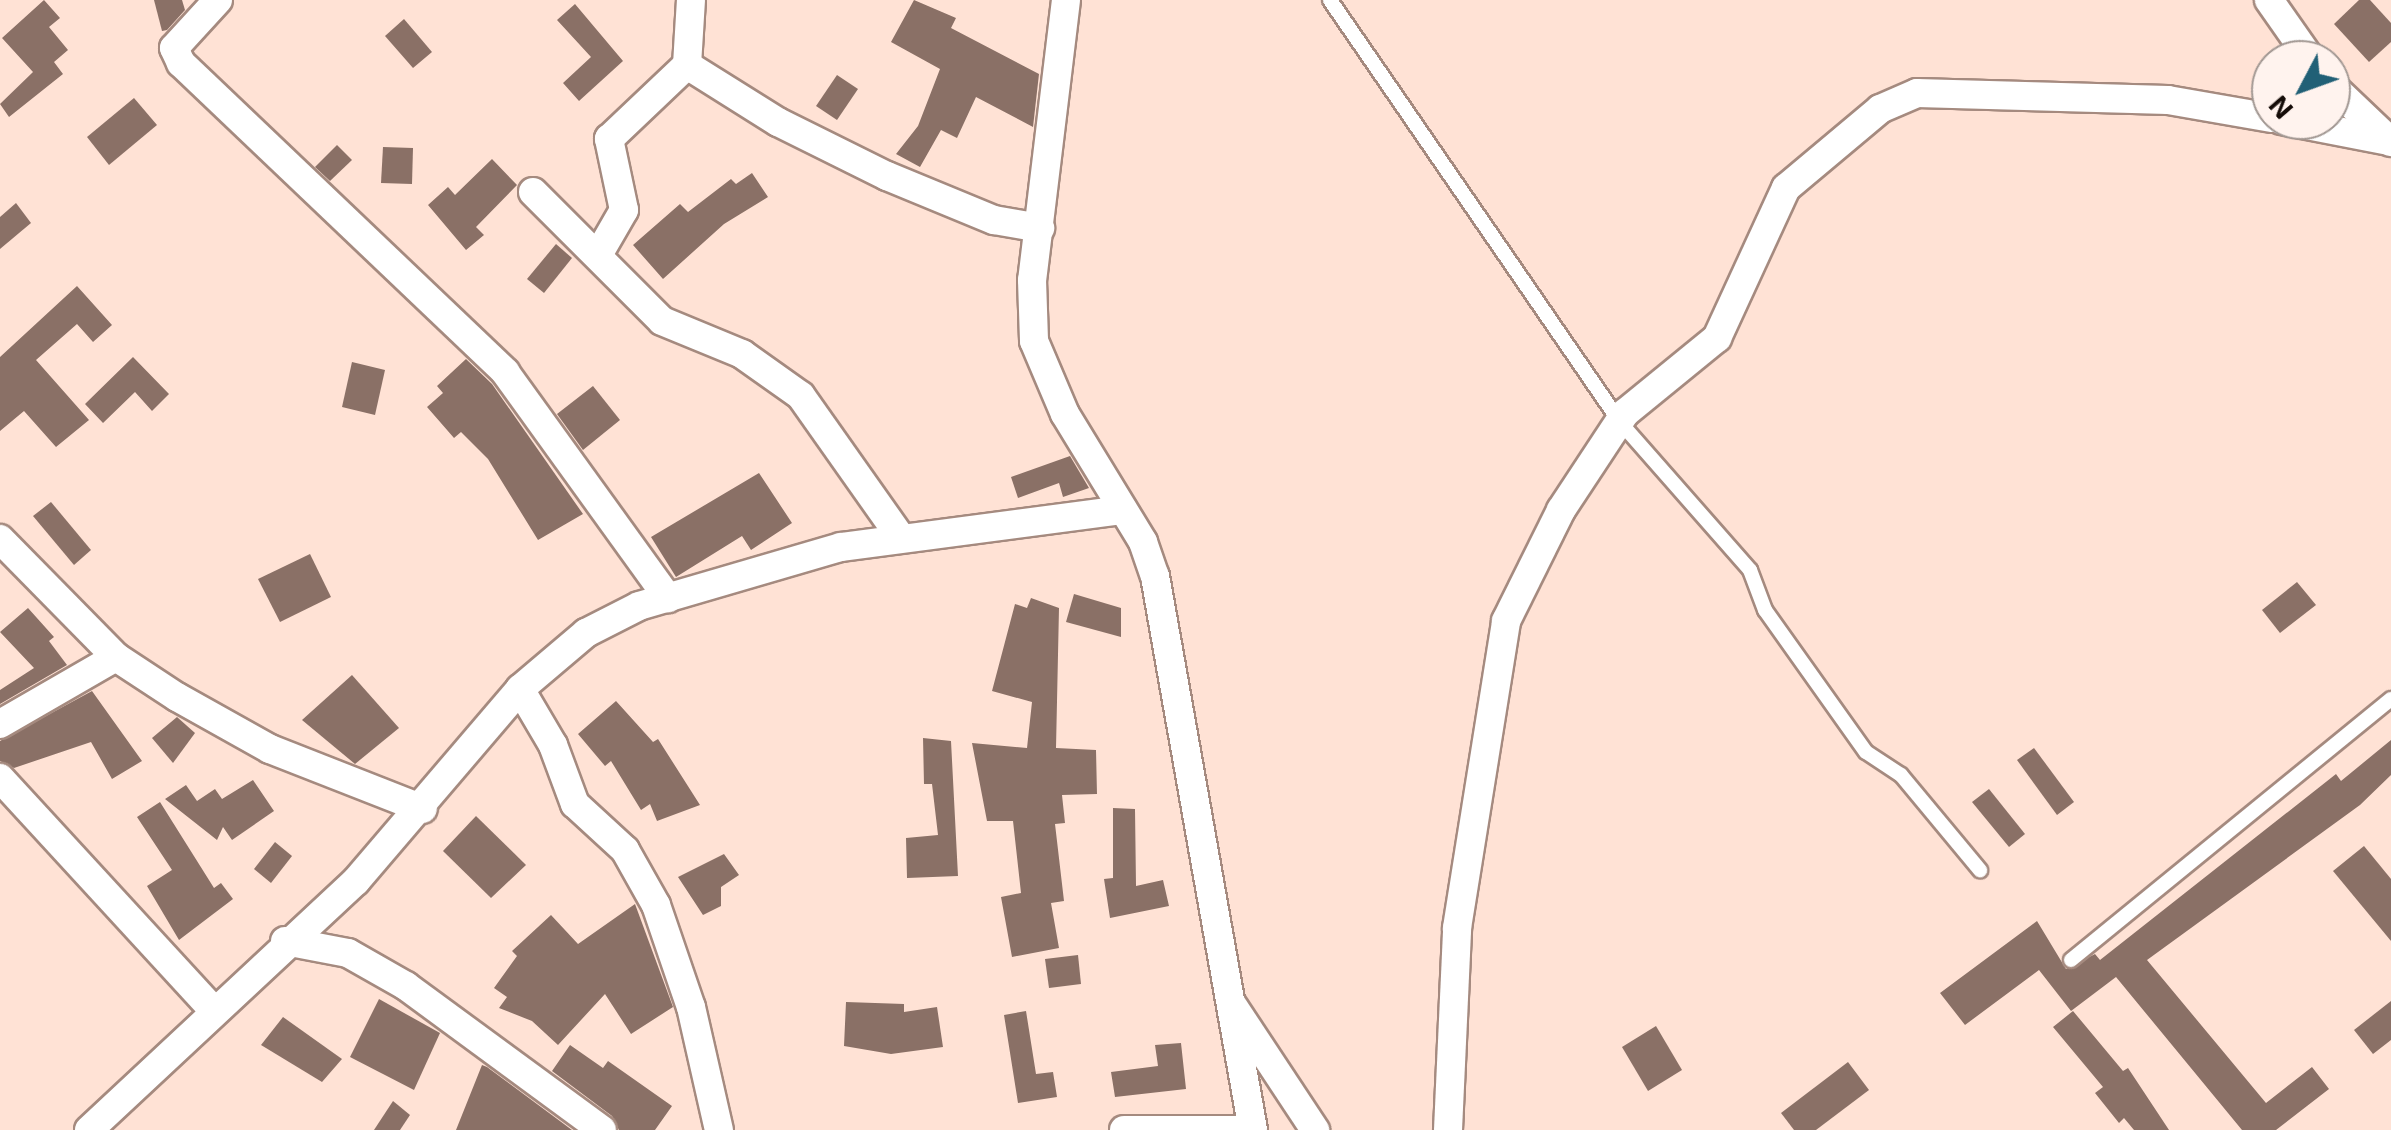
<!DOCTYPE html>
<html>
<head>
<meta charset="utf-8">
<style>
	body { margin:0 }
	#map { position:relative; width:2391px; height:1130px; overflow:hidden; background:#ffe2d5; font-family:"Exo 2",sans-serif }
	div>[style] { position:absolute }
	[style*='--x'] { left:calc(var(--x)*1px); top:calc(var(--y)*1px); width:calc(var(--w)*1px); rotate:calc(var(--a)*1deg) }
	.building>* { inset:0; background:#8a7066 }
	.roads { filter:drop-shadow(2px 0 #a58a7f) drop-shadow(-2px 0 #a58a7f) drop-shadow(0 2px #a58a7f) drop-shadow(0 -2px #a58a7f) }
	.lane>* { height:14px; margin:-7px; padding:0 7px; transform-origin:7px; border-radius:7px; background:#fff }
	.street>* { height:28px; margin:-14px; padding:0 14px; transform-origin:14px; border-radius:14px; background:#fff }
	span { translate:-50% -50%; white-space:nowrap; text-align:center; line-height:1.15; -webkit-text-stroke:8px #fff3ee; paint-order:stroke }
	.north { position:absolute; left:2251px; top:40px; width:100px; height:100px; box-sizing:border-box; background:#fff3ee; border:2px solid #a19792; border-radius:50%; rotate:229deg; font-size:28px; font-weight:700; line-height:40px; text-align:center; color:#150c08 }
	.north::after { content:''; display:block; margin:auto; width:35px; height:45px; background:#216076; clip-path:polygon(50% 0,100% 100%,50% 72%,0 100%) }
</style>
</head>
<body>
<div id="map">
	<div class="building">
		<i style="clip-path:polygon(44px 0,60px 18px,49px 27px,68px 50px,54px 62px,63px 74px,9px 117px,0 104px,33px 72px,2px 38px)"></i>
		<i style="clip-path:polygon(154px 0,182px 0,185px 10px,167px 30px,162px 31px)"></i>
		<i style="clip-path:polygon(914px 0,956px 18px,951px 28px,1039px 74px,1033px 127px,976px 97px,957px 138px,941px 130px,920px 167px,896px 154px,918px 126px,940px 69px,891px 42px)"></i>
		<i style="clip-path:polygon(2359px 0,2370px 0,2391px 23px,2391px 42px,2369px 62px,2334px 24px)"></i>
		<i style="clip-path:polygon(575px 4px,623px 61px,579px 101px,563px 83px,591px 57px,557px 20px)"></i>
		<i style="clip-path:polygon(404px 19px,432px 52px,413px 68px,385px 36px)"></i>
		<i style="clip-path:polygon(837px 75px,858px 89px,837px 120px,816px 106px)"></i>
		<i style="clip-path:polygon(134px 98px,157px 125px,109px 165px,87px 137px)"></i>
		<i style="clip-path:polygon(337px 145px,352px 160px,330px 181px,315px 167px)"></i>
		<i style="clip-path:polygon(383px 147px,413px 148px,412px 184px,381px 183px)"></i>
		<i style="clip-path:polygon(492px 159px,517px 185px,476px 227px,484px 235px,466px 250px,428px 205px,448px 187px,455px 195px)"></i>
		<i style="clip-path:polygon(752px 173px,768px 197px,724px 224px,663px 279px,633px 245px,680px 204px,688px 212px,731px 179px,736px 184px)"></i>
		<i style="clip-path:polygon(16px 203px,31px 223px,0 249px,0 217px)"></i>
		<i style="clip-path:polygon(556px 244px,572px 258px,544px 293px,527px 279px)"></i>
		<i style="clip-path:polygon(77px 286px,112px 325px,93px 342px,77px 324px,36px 360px,89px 420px,56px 447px,24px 411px,0 431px,0 357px)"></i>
		<i style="clip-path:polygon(133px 357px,169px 394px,152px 411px,135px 392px,103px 423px,85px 404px)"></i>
		<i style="clip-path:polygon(466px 359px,492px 384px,583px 514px,538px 540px,488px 459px,461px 432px,454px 438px,427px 407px,443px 393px,437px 386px)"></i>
		<i style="clip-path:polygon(352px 362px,385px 370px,375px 415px,342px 407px)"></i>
		<i style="clip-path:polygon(593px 386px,620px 420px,583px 450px,557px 414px)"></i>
		<i style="clip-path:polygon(1070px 456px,1089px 488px,1063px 497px,1059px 483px,1018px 498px,1011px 477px)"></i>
		<i style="clip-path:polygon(759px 473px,792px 523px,751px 550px,742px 536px,676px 577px,651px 537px)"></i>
		<i style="clip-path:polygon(51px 502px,91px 550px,74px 565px,33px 516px)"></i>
		<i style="clip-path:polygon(310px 554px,331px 597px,280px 622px,258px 579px)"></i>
		<i style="clip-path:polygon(2297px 582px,2316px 605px,2280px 633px,2262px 610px)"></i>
		<i style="clip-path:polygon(1074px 594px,1121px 608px,1121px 637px,1066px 622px)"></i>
		<i style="clip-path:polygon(1031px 598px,1059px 608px,1056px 748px,1096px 750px,1097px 794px,1062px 795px,1065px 823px,1055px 824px,1064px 901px,1051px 903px,1059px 948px,1012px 957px,1001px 897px,1021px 893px,1013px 821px,987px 821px,972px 743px,1027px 748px,1032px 702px,992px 691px,1015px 604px,1027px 608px)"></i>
		<i style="clip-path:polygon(28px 608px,54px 637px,49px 641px,67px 665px,0 704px,0 690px,34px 668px,0 632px)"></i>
		<i style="clip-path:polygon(352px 675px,399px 728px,355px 764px,302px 720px)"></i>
		<i style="clip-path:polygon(92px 691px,142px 761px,112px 779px,91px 742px,14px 768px,0 761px,0 741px)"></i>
		<i style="clip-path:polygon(616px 701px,653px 742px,658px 739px,700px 805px,657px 821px,650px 804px,641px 810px,611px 761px,605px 766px,578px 734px)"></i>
		<i style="clip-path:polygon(177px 717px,195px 733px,173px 763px,152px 738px)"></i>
		<i style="clip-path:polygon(923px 738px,951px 741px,958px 876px,907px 878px,906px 838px,938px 835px,932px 784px,924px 784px)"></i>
		<i style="clip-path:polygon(2391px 740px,2391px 775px,2360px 805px,2147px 960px,2266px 1103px,2312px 1067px,2329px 1089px,2276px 1130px,2242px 1130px,2116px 977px,2071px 1011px,2039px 970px,1965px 1025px,1940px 993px,2037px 921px,2066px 969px,2095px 954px,2100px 960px,2336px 774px,2341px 781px)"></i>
		<i style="clip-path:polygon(2034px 748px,2074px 802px,2057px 815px,2017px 760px)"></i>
		<i style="clip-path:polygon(253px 780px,274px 811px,232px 840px,223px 827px,217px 840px,165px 799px,186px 785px,197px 801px,215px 789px,222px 799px)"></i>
		<i style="clip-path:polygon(1989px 789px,2025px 834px,2009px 847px,1972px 802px)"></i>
		<i style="clip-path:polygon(160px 802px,214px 888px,221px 883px,233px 899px,179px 940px,147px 886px,172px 870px,137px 817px)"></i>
		<i style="clip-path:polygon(1113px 808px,1135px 809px,1136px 886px,1163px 880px,1169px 906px,1110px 918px,1104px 879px,1113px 878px)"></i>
		<i style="clip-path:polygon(476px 816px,526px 865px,491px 898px,443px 851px)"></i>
		<i style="clip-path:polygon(275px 842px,292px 856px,271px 883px,254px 869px)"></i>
		<i style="clip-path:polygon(2364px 846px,2391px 879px,2391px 941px,2333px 871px)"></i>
		<i style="clip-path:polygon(724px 854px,739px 875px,721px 887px,721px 906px,703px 915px,678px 877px)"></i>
		<i style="clip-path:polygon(635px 904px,673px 1007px,631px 1034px,605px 994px,558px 1045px,532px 1021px,499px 1008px,507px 997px,494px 988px,517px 956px,512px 951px,551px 915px,578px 944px)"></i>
		<i style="clip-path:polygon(1078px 955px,1081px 984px,1049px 988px,1045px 959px)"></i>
		<i style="clip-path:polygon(379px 999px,440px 1033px,414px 1090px,350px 1057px)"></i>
		<i style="clip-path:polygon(2391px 1001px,2391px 1040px,2373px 1054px,2354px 1030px)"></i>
		<i style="clip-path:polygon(846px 1002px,904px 1004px,904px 1012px,937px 1007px,943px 1047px,891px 1054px,844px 1046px)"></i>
		<i style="clip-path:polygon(1026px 1011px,1036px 1074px,1053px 1072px,1057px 1097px,1018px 1103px,1004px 1015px)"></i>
		<i style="clip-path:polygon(2073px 1011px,2123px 1071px,2128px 1068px,2169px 1130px,2134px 1130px,2124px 1118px,2119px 1123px,2095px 1093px,2103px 1087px,2053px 1027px)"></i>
		<i style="clip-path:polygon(283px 1017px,342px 1059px,322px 1082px,261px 1045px)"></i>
		<i style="clip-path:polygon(1656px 1026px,1682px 1070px,1648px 1091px,1622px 1047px)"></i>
		<i style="clip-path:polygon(1181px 1043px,1186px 1089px,1115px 1097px,1111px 1072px,1158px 1066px,1155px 1045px)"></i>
		<i style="clip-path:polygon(570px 1045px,603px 1068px,608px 1061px,672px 1106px,655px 1130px,619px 1130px,612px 1116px,552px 1071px)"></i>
		<i style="clip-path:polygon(1848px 1062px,1869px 1090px,1816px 1130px,1794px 1130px,1781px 1113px)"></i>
		<i style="clip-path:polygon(482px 1065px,487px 1067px,572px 1130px,456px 1130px)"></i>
		<i style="clip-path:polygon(393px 1101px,410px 1115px,400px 1130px,374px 1130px)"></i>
	</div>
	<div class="roads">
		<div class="lane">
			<i style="--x:1330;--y:0;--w:512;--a:55.5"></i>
			<i style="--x:1620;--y:422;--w:197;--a:48.7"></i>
			<i style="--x:1750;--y:570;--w:43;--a:69.4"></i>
			<i style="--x:1765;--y:610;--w:174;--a:54.6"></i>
			<i style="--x:1866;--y:752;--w:42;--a:33.3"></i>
			<i style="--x:1901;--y:775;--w:124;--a:50.3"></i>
			<i style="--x:2071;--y:960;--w:413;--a:-39.2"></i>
		</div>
		<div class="street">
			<i style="--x:218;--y:0;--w:65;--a:132.5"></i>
			<i style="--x:174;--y:48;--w:17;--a:65"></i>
			<i style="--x:181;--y:63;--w:448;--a:43.6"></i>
			<i style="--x:505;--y:372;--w:279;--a:54.2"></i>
			<i style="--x:1066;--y:0;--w:282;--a:96.9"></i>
			<i style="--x:1032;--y:280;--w:61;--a:88.1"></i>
			<i style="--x:1034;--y:341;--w:79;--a:67"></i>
			<i style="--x:1065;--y:414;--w:150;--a:58.6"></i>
			<i style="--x:1143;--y:542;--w:36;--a:71"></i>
			<i style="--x:1155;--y:576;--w:563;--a:79.97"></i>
			<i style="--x:2269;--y:0;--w:73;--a:55"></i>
			<i style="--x:687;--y:65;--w:107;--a:32.1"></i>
			<i style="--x:778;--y:122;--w:122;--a:26.4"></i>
			<i style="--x:887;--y:176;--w:116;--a:22.4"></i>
			<i style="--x:994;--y:220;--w:47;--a:9.9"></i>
			<i style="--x:2331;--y:85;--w:83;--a:43.5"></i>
			<i style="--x:2281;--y:120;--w:110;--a:11"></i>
			<i style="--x:533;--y:192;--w:182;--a:45"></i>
			<i style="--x:662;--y:321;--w:87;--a:22.4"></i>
			<i style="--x:742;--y:354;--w:72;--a:35.4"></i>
			<i style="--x:801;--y:396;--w:170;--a:54.8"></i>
			<i style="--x:598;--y:255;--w:52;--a:-60"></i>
			<i style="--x:624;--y:210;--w:73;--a:-101.9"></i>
			<i style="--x:609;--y:139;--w:108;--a:-43.5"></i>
			<i style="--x:687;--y:65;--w:65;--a:-86.5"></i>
			<i style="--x:0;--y:539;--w:165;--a:45.5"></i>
			<i style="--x:116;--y:657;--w:73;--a:33.3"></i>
			<i style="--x:177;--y:697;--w:107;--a:29.2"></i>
			<i style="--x:270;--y:749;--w:164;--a:21.4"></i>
			<i style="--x:520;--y:689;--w:65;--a:59.5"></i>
			<i style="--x:553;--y:745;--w:63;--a:69.6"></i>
			<i style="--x:575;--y:804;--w:68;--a:42.6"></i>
			<i style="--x:625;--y:850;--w:63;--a:60.6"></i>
			<i style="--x:656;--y:905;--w:108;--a:71.1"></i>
			<i style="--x:691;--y:1007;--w:126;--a:77.2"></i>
			<i style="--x:0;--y:724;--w:134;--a:-30"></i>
			<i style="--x:0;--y:778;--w:316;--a:47.4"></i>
			<i style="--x:285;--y:941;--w:64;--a:10.8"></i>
			<i style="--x:348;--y:953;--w:67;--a:29.6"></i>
			<i style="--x:406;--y:986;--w:243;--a:36.3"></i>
			<i style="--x:1233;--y:1006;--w:149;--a:56.5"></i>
			<i style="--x:89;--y:1130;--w:365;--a:-43"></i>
			<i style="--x:356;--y:881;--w:253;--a:-49.5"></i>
			<i style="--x:520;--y:689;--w:87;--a:-40.3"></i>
			<i style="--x:586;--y:633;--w:59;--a:-27"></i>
			<i style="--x:639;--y:606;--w:210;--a:-16.3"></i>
			<i style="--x:841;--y:547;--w:284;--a:-7.5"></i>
			<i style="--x:1124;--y:1130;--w:126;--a:0"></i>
			<i style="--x:1448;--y:1130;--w:202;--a:-87.4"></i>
			<i style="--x:1457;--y:928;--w:311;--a:-80.9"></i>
			<i style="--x:1506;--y:621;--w:124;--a:-63.6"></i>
			<i style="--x:1561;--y:510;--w:116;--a:-56.6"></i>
			<i style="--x:1625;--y:413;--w:119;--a:-39.2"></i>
			<i style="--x:1717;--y:338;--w:165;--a:-65.3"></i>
			<i style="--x:1786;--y:188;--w:123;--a:-40"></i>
			<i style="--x:1880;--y:109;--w:40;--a:-23.4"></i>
			<i style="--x:1917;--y:93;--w:251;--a:1.6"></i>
			<i style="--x:2168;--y:100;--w:105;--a:9.9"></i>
		</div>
	</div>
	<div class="north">N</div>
</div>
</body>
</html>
